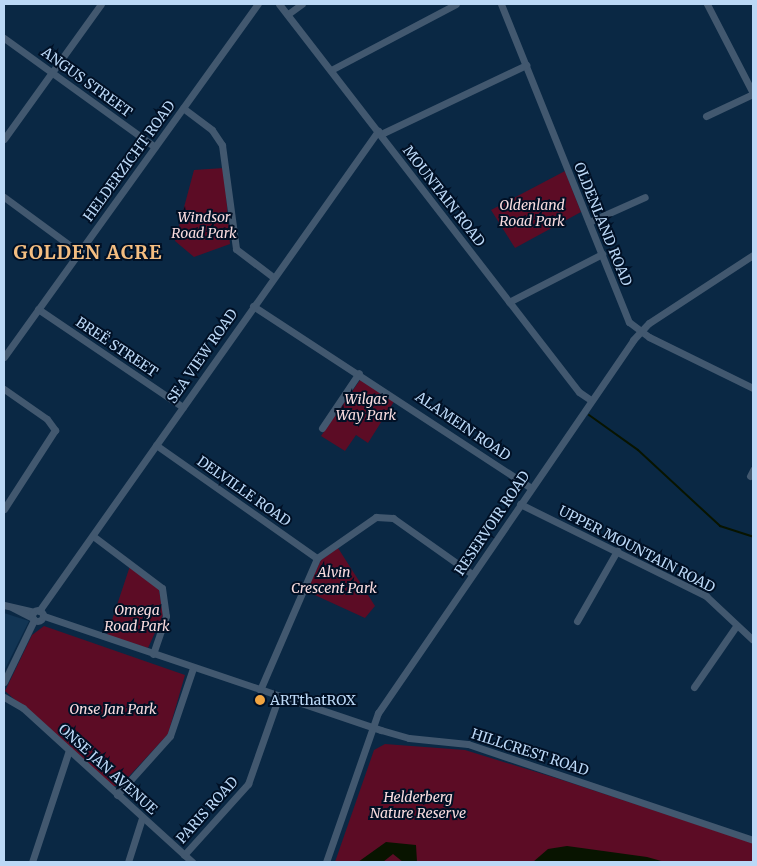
<!DOCTYPE html>
<html>
<head>
<meta charset="utf-8">
<style>
	body { margin:0 }
	#map { position:relative; width:757px; height:866px; overflow:hidden; background:#0a2844; font-family:Merriweather,serif }
	div>[style] { position:absolute }
	[style*='--x'] { left:calc(var(--x)*1px); top:calc(var(--y)*1px); width:calc(var(--w)*1px); rotate:calc(var(--a)*1deg) }
	.built>* { inset:0; background:#123554 }
	.green>* { inset:0; background:#5c0c25 }
	.water>* { inset:0; background:#081400 }
	.stream>* { height:2px; margin:-1px; padding:0 1px; transform-origin:1px; border-radius:1px; background:#081400 }
	.minor>* { height:7px; margin:-3.5px; padding:0 3.5px; transform-origin:3.5px; border-radius:3.5px; background:#42586f }
	.minor>.ring { margin:-3.5px; padding:0; box-sizing:content-box; background:none; border:7px solid #42586f; border-radius:50% }
	.dots>* { width:14px; height:14px; translate:-50% -50%; box-sizing:border-box; border:2px solid #001025; border-radius:50% }
	span { translate:-50% -50%; white-space:nowrap; text-align:center; line-height:1.15; -webkit-text-stroke:4px #001025; paint-order:stroke }
	.street-label { font-size:14px; color:#bbd8f6 }
	.park-label { font-size:14px; color:#f8dbde; font-style:italic }
	.poi-label { font-size:14px; color:#bbd8f6 }
	.left { translate:0 -50%; text-align:left }
	.district-label { font-size:19px; color:#f4be81; font-weight:700; letter-spacing:1px }
	.frame { position:absolute; inset:0; border:5px solid #bbd8f6; pointer-events:none }
</style>
</head>
<body>
<div id="map">
	<div class="built">
		<i style="clip-path:polygon(4px 613px,29px 621px,4px 671px)"></i>
	</div>
	<div class="green">
		<i style="clip-path:polygon(224px 168px,230px 244px,194px 257px,175px 241px,194px 170px)"></i>
		<i style="clip-path:polygon(565px 171px,581px 212px,515px 248px,491px 210px)"></i>
		<i style="clip-path:polygon(360px 380px,395px 400px,368px 443px,356px 435px,345px 451px,321px 436px)"></i>
		<i style="clip-path:polygon(338px 548px,375px 606px,365px 618px,306px 591px,321px 560px)"></i>
		<i style="clip-path:polygon(130px 566px,159px 589px,163px 615px,148px 648px,107px 635px)"></i>
		<i style="clip-path:polygon(44px 626px,185px 675px,168px 734px,120px 786px,112px 786px,5px 691px,32px 635px)"></i>
		<i style="clip-path:polygon(385px 744px,465px 750px,559px 779px,753px 843px,753px 862px,335px 862px,374px 750px)"></i>
	</div>
	<div class="water">
		<i style="clip-path:polygon(386px 842px,416px 845px,417px 862px,403px 862px,393px 854px,383px 862px,358px 862px)"></i>
		<i style="clip-path:polygon(567px 846px,647px 857px,665px 862px,533px 862px,548px 849px)"></i>
	</div>
	<div class="stream">
		<i style="--x:589;--y:415;--w:60;--a:35.5"></i>
		<i style="--x:638;--y:450;--w:112;--a:42.8"></i>
		<i style="--x:720;--y:526;--w:35;--a:18"></i>
	</div>
	<div class="minor">
		<i style="--x:279;--y:4;--w:490;--a:52.3"></i>
		<i style="--x:579;--y:392;--w:14;--a:34"></i>
		<i style="--x:501;--y:4;--w:343;--a:68.1"></i>
		<i style="--x:629;--y:322;--w:25;--a:37"></i>
		<i style="--x:649;--y:337;--w:116;--a:26.1"></i>
		<i style="--x:707;--y:4;--w:100;--a:62.7"></i>
		<i style="--x:288;--y:14;--w:17;--a:-36"></i>
		<i style="--x:4;--y:38;--w:186;--a:35.8"></i>
		<i style="--x:331;--y:70;--w:141;--a:-27.8"></i>
		<i style="--x:183;--y:108;--w:36;--a:37"></i>
		<i style="--x:212;--y:130;--w:18;--a:56"></i>
		<i style="--x:222;--y:145;--w:105;--a:82.3"></i>
		<i style="--x:236;--y:249;--w:46;--a:37.1"></i>
		<i style="--x:706;--y:116;--w:52;--a:-25.1"></i>
		<i style="--x:381;--y:134;--w:161;--a:-25.4"></i>
		<i style="--x:4;--y:139;--w:166;--a:-54.3"></i>
		<i style="--x:4;--y:197;--w:93;--a:36.3"></i>
		<i style="--x:589;--y:222;--w:61;--a:-24.1"></i>
		<i style="--x:509;--y:302;--w:105;--a:-27.3"></i>
		<i style="--x:253;--y:306;--w:332;--a:33.2"></i>
		<i style="--x:38;--y:309;--w:175;--a:34.1"></i>
		<i style="--x:4;--y:357;--w:435;--a:-54.3"></i>
		<i style="--x:4;--y:389;--w:52;--a:34.9"></i>
		<i style="--x:47;--y:419;--w:14;--a:54"></i>
		<i style="--x:55;--y:430;--w:94;--a:122.8"></i>
		<i style="--x:322;--y:428;--w:66;--a:-56.1"></i>
		<i style="--x:156;--y:445;--w:197;--a:35.1"></i>
		<i style="--x:750;--y:476;--w:7;--a:-63"></i>
		<i style="--x:520;--y:504;--w:208;--a:26.3"></i>
		<i style="--x:706;--y:596;--w:64;--a:43.1"></i>
		<i style="--x:93;--y:536;--w:86;--a:37"></i>
		<i style="--x:162;--y:588;--w:28;--a:82"></i>
		<i style="--x:166;--y:616;--w:40;--a:108.9"></i>
		<i style="--x:4;--y:605;--w:31;--a:13"></i>
		<i style="--x:13;--y:608;--w:22;--a:27"></i>
		<i class="ring" style="left:32.5px;top:610.5px;width:4px;height:4px"></i>
		<i style="--x:39;--y:611;--w:588;--a:-54.77"></i>
		<i style="--x:44;--y:616;--w:356;--a:18.7"></i>
		<i style="--x:381;--y:730;--w:29;--a:16"></i>
		<i style="--x:409;--y:738;--w:59;--a:5.8"></i>
		<i style="--x:468;--y:744;--w:301;--a:18.6"></i>
		<i style="--x:577;--y:621;--w:81;--a:-60.3"></i>
		<i style="--x:4;--y:682;--w:69;--a:-64.2"></i>
		<i style="--x:694;--y:687;--w:75;--a:-55.3"></i>
		<i style="--x:260;--y:690;--w:144;--a:-66.6"></i>
		<i style="--x:317;--y:558;--w:72;--a:-34.8"></i>
		<i style="--x:376;--y:517;--w:17;--a:3"></i>
		<i style="--x:393;--y:518;--w:97;--a:35.3"></i>
		<i style="--x:4;--y:697;--w:22;--a:30"></i>
		<i style="--x:23;--y:708;--w:229;--a:42.3"></i>
		<i style="--x:117;--y:795;--w:79;--a:-48.1"></i>
		<i style="--x:170;--y:736;--w:72;--a:-71.3"></i>
		<i style="--x:184;--y:855;--w:96;--a:-48"></i>
		<i style="--x:248;--y:784;--w:93;--a:-70.6"></i>
		<i style="--x:32;--y:862;--w:118;--a:-71.7"></i>
		<i style="--x:128;--y:862;--w:46;--a:-72.3"></i>
		<i style="--x:326;--y:862;--w:158;--a:-70.8"></i>
		<i style="--x:378;--y:713;--w:452;--a:-55.6"></i>
		<i style="--x:633;--y:340;--w:23;--a:-47"></i>
		<i style="--x:649;--y:323;--w:124;--a:-33.2"></i>
	</div>
	<div class="dots">
		<i style="left:260px;top:700px;background:#f2a541"></i>
	</div>
	<div class="street-label">
		<span style="left:87px;top:82px;rotate:36deg">ANGUS STREET</span>
		<span style="left:129px;top:161px;rotate:-54deg">HELDERZICHT ROAD</span>
		<span style="left:444px;top:196px;rotate:52deg">MOUNTAIN ROAD</span>
		<span style="left:603px;top:224px;rotate:68deg">OLDENLAND ROAD</span>
		<span style="left:117px;top:347px;rotate:34deg">BREË STREET</span>
		<span style="left:202px;top:356px;rotate:-55deg">SEA VIEW ROAD</span>
		<span style="left:463px;top:426px;rotate:34deg">ALAMEIN ROAD</span>
		<span style="left:244px;top:491px;rotate:35deg">DELVILLE ROAD</span>
		<span style="left:492px;top:523px;rotate:-56deg">RESERVOIR ROAD</span>
		<span style="left:637px;top:549px;rotate:27deg">UPPER MOUNTAIN ROAD</span>
		<span style="left:530px;top:752px;rotate:18deg">HILLCREST ROAD</span>
		<span style="left:108px;top:769px;rotate:42deg">ONSE JAN AVENUE</span>
		<span style="left:207px;top:810px;rotate:-48deg">PARIS ROAD</span>
	</div>
	<div class="park-label">
		<span style="left:532px;top:213px">Oldenland<br>Road Park</span>
		<span style="left:204px;top:225px">Windsor<br>Road Park</span>
		<span style="left:366px;top:407px">Wilgas<br>Way Park</span>
		<span style="left:334px;top:580px">Alvin<br>Crescent Park</span>
		<span style="left:137px;top:618px">Omega<br>Road Park</span>
		<span style="left:113px;top:709px">Onse Jan Park</span>
		<span style="left:418px;top:805px">Helderberg<br>Nature Reserve</span>
	</div>
	<div class="poi-label">
		<span class="left" style="left:270px;top:700px">ARTthatROX</span>
	</div>
	<div class="district-label">
		<span style="left:88px;top:253px">GOLDEN ACRE</span>
	</div>
	<div class="frame"></div>
</div>
</body>
</html>
